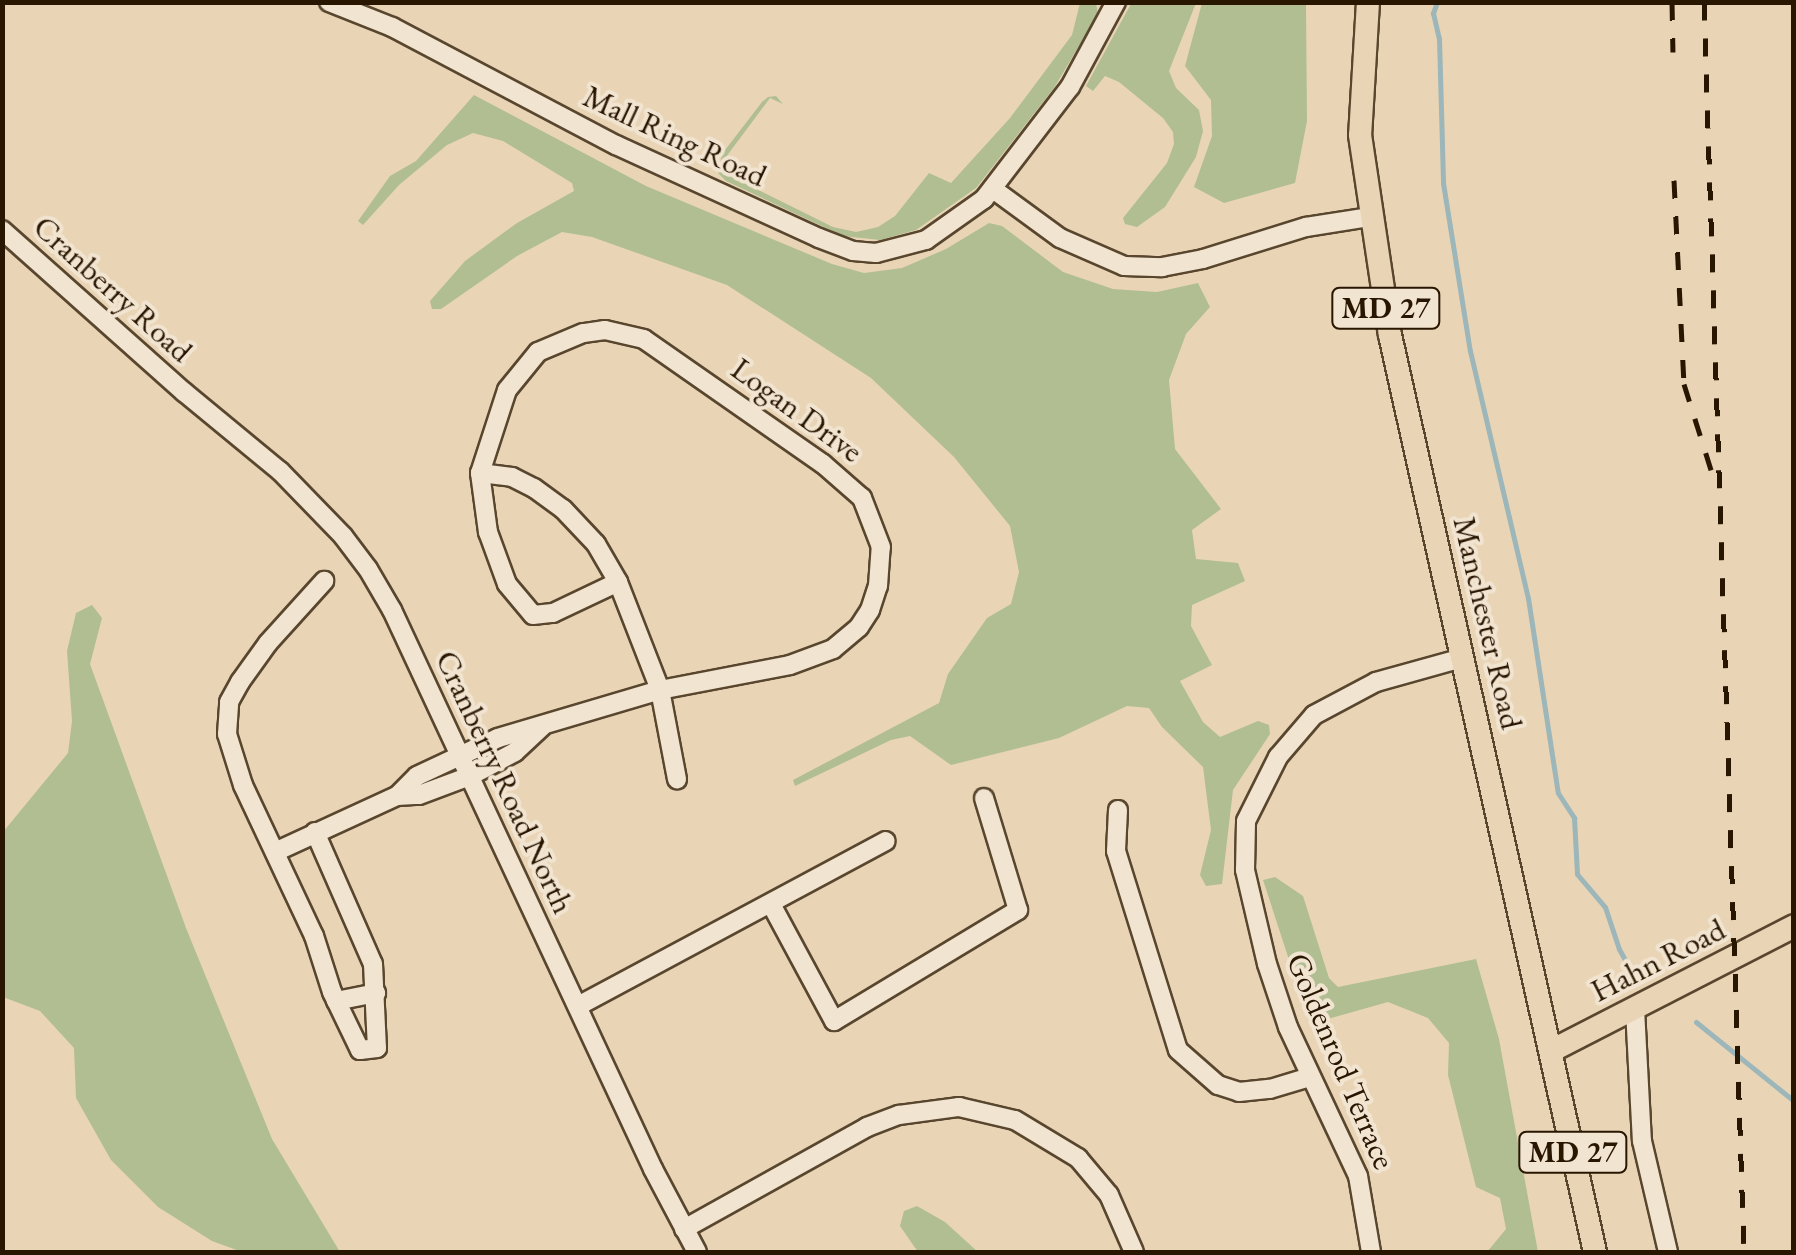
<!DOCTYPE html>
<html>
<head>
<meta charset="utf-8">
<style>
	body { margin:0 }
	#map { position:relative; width:1796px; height:1255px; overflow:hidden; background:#e9d5b6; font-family:"EB Garamond",serif }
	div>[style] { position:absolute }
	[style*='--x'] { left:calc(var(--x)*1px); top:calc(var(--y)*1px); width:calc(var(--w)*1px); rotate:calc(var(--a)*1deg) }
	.green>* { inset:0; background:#b0be92 }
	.stream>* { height:5px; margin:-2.5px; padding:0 2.5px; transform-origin:2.5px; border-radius:2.5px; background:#9cb6b9 }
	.roads { filter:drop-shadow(2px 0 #59462e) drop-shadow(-2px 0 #59462e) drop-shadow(0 2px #59462e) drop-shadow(0 -2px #59462e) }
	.minor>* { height:18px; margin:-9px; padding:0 9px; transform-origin:9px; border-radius:9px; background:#f1e4d0 }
	.major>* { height:22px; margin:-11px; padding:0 11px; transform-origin:11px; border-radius:11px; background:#e9d5b6 }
	.rail>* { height:5px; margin-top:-2.5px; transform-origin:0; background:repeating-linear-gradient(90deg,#291601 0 18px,transparent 0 36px) }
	span { translate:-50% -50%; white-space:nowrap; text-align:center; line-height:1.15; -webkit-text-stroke:8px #f1e4d0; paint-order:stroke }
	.shield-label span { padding:2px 8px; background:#f1e4d0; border:2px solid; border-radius:8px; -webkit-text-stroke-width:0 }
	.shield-label { font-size:30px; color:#291601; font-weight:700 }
	.street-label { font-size:32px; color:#291601 }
	.frame { position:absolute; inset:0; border:5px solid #291601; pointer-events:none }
</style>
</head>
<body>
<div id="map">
	<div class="green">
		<i style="clip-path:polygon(1132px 2px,1196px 3px,1169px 71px,1176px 88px,1199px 110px,1203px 131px,1196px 157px,1165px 207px,1137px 227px,1125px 224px,1123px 218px,1167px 163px,1174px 144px,1173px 132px,1163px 118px,1119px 82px,1105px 76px,1093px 91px,1086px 86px)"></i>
		<i style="clip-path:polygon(1080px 3px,1096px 3px,1098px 14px,1054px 88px,976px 188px,916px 230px,880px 240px,843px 236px,726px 181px,718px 173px,722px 154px,762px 102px,768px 97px,776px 96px,783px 104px,770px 98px,726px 157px,735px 165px,730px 176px,833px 227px,856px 232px,878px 227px,895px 216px,929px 173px,951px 183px,1010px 118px,1072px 35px)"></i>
		<i style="clip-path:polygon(1202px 3px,1306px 3px,1307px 121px,1295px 183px,1224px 203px,1194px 187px,1212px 136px,1211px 100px,1185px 66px)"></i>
		<i style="clip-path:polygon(474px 95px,646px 186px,832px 264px,864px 273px,902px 268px,946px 249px,989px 223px,1002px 226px,1063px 272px,1113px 289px,1157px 292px,1198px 283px,1210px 307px,1186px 334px,1169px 380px,1175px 449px,1221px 509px,1192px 530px,1196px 559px,1238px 563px,1245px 581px,1192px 605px,1191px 626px,1212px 665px,1180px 681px,1203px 722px,1220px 737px,1258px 721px,1269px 725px,1270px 734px,1233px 790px,1222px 884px,1206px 886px,1200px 875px,1211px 830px,1203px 767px,1162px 727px,1149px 708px,1127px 706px,1059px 738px,951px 765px,910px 736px,891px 740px,795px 786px,793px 780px,939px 703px,948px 674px,987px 618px,1011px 604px,1019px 572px,1010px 526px,954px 457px,871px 378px,727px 285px,592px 237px,562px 232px,517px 256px,441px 309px,432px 309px,430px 301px,465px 261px,517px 223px,574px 191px,572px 183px,503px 141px,473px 133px,447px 145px,399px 185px,363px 225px,358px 221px,390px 176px,416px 161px)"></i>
		<i style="clip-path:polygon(92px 605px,102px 618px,90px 664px,186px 928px,272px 1139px,340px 1252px,242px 1252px,212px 1241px,158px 1207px,111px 1160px,76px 1098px,74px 1048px,40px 1011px,3px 997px,3px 832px,68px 753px,72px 721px,67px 651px,76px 613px)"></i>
		<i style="clip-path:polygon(1275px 877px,1303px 896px,1329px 978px,1338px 987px,1476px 959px,1499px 1039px,1538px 1252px,1487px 1252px,1506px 1229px,1500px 1198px,1476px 1187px,1448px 1075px,1449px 1043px,1428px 1018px,1388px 1002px,1310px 1024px,1263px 880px)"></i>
		<i style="clip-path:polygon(917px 1206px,945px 1222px,978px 1252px,918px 1252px,900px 1226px,904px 1211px)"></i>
	</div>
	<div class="stream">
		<i style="--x:1437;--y:2;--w:12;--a:110"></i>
		<i style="--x:1433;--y:13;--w:26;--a:77"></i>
		<i style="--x:1439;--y:38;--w:145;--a:88.4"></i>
		<i style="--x:1443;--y:183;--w:170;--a:80.9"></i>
		<i style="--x:1470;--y:351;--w:254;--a:76.8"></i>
		<i style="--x:1528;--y:598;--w:197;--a:81.3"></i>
		<i style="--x:1558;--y:793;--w:30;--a:57"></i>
		<i style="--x:1574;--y:818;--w:56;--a:86.9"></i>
		<i style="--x:1577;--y:874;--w:43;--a:49.7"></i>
		<i style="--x:1605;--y:907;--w:44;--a:71.6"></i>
		<i style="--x:1619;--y:949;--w:21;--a:61"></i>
		<i style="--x:1629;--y:967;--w:14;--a:36"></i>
		<i style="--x:1696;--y:1022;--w:126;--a:38.9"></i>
	</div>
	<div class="roads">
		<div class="minor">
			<i style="--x:329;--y:2;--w:68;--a:21.6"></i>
			<i style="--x:392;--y:27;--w:253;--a:27.8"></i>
			<i style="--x:616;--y:145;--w:223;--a:24.6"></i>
			<i style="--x:819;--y:238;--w:36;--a:21"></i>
			<i style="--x:853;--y:251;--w:23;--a:5"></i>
			<i style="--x:876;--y:253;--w:52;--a:-14.6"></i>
			<i style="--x:926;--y:240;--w:71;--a:-35.3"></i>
			<i style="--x:984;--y:199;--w:141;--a:-52.5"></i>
			<i style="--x:1070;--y:87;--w:97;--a:-61.6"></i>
			<i style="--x:993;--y:189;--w:83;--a:36.2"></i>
			<i style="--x:1060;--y:238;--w:70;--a:23.6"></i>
			<i style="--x:1124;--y:266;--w:38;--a:2"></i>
			<i style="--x:1162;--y:267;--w:42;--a:-11"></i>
			<i style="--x:1203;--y:259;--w:108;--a:-17.3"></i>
			<i style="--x:1306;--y:227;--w:65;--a:-8.9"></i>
			<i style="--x:2;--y:230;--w:244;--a:41.7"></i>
			<i style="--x:184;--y:392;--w:124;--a:39.5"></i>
			<i style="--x:280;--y:471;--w:91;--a:45.9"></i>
			<i style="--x:343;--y:536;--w:41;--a:52.9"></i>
			<i style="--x:368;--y:569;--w:48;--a:59.7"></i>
			<i style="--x:392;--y:610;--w:617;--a:64.97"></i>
			<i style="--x:653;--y:1169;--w:94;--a:62.1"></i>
			<i style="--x:480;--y:473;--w:32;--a:7"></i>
			<i style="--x:512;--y:477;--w:25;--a:27"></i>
			<i style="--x:534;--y:488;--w:36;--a:36"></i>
			<i style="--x:563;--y:509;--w:48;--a:46.7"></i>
			<i style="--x:596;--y:544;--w:44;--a:59.9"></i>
			<i style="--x:618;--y:582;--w:116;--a:68.7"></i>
			<i style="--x:660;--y:690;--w:91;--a:79.2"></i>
			<i style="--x:397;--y:796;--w:28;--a:-45"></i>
			<i style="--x:417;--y:776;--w:89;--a:-25.1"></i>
			<i style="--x:498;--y:738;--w:169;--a:-16.5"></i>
			<i style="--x:660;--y:690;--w:132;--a:-10.9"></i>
			<i style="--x:790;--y:665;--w:46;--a:-20.4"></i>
			<i style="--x:833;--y:649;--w:34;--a:-40"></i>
			<i style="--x:859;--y:627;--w:20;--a:-57"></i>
			<i style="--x:870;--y:610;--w:25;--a:-72"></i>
			<i style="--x:878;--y:586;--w:39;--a:-86"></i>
			<i style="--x:881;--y:547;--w:53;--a:-111.2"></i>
			<i style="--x:862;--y:498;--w:52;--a:-138.9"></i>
			<i style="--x:823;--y:464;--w:218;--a:-145.1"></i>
			<i style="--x:644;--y:339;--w:40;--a:-167"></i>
			<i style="--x:605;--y:330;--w:22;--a:172"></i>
			<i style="--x:583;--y:333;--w:49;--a:157.1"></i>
			<i style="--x:538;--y:352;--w:49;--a:129.2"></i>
			<i style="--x:507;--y:390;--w:87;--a:108"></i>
			<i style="--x:480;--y:473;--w:60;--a:82.3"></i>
			<i style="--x:488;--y:532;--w:55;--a:69.9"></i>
			<i style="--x:507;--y:584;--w:40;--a:50"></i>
			<i style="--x:533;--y:615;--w:20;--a:-6"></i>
			<i style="--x:553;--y:613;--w:72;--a:-25.5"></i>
			<i style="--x:1118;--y:810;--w:41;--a:92.8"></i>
			<i style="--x:1116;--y:851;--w:208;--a:72.7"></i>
			<i style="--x:1178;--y:1050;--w:53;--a:41.2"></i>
			<i style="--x:1218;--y:1085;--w:22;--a:18"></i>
			<i style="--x:1239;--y:1092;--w:31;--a:-6"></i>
			<i style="--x:1270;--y:1089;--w:42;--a:-16.7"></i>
			<i style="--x:315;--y:832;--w:144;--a:66.3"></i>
			<i style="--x:373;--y:964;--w:84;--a:87.3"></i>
			<i style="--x:377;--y:1048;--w:17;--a:173"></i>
			<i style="--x:360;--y:1050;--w:64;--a:-115.8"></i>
			<i style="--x:332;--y:992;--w:59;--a:-107.8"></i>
			<i style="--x:314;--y:936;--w:167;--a:-115.2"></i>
			<i style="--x:243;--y:785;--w:53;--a:-107.4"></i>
			<i style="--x:227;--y:734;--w:32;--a:-86"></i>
			<i style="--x:229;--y:702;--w:23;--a:-61"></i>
			<i style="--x:240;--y:682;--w:48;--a:-54.3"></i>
			<i style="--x:268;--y:643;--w:84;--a:-47.9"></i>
			<i style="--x:275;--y:852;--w:134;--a:-24.7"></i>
			<i style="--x:397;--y:796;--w:22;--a:-3"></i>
			<i style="--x:419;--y:795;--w:54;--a:-20.4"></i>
			<i style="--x:470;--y:776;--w:51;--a:-28.1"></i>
			<i style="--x:515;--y:752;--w:37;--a:-43"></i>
			<i style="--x:771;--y:904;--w:133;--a:61.7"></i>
			<i style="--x:834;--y:1021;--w:215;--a:-31.1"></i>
			<i style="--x:1018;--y:910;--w:117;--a:-106.9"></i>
			<i style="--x:336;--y:1001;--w:41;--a:-11.3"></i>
			<i style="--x:578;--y:1006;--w:349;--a:-28.2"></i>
			<i style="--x:1635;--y:1009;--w:132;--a:87"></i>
			<i style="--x:1642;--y:1141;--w:114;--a:76.8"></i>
			<i style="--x:684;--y:1229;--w:210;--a:-29.1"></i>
			<i style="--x:867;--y:1127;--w:34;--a:-21"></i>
			<i style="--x:899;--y:1115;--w:61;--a:-7.6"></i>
			<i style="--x:959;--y:1107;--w:57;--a:13.1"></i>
			<i style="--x:1015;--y:1120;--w:74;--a:31.1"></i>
			<i style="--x:1078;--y:1158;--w:48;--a:50"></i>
			<i style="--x:1109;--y:1195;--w:62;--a:66.3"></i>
			<i style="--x:1371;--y:1252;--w:77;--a:-99.7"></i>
			<i style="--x:1358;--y:1176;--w:165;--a:-115.2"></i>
			<i style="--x:1288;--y:1027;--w:66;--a:-108.4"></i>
			<i style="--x:1267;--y:964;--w:97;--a:-103.2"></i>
			<i style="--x:1245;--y:870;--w:49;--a:-88.8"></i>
			<i style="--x:1246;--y:821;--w:72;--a:-63.4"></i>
			<i style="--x:1278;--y:757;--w:55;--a:-49.4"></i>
			<i style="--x:1314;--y:715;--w:70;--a:-28"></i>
			<i style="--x:1376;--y:682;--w:89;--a:-15.6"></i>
		</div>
		<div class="major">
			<i style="--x:1368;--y:2;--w:133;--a:93.4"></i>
			<i style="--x:1360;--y:135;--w:202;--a:81.5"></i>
			<i style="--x:1390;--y:335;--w:940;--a:77.4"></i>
			<i style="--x:1551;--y:1051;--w:273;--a:-27.2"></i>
		</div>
	</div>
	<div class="rail">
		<i style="--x:1672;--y:2;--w:50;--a:88.9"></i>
		<i style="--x:1704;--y:2;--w:1251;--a:88.17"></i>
		<i style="--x:1674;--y:180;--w:204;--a:87.2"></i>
		<i style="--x:1684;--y:384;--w:96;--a:72.5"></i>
	</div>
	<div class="shield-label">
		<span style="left:1386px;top:308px">MD 27</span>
		<span style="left:1573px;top:1152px">MD 27</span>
	</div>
	<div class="street-label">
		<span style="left:675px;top:136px;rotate:25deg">Mall Ring Road</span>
		<span style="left:113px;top:289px;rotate:42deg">Cranberry Road</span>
		<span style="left:797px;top:410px;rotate:36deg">Logan Drive</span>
		<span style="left:1488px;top:623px;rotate:77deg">Manchester Road</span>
		<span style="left:505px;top:782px;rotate:65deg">Cranberry Road North</span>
		<span style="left:1658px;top:960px;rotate:-27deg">Hahn Road</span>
		<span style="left:1341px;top:1061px;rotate:67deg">Goldenrod Terrace</span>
	</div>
	<div class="frame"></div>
</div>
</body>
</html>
